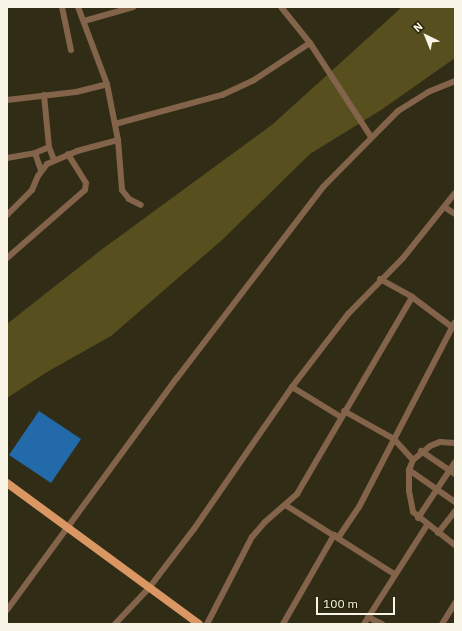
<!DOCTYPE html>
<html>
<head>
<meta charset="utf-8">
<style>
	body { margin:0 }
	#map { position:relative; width:462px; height:631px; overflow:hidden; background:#312c15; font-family:"IBM Plex Sans",sans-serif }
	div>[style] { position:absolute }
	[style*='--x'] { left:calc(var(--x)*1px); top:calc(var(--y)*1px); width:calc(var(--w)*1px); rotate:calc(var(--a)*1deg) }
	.green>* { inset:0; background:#584f1f }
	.water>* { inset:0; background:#236aab }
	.minor>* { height:6px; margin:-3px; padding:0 3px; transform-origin:3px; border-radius:3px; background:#83634a }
	.major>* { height:8px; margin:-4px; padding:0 4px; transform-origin:4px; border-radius:4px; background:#da9763 }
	span { translate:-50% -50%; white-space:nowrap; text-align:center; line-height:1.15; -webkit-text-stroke:3px #27230b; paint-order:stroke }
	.frame { position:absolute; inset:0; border:8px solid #f8f5e6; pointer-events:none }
	.north { position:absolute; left:406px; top:16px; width:40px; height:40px; -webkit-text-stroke:3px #27230b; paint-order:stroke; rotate:317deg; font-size:11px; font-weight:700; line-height:16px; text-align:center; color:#f8f5e6 }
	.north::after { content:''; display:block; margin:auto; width:14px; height:18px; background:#f8f5e6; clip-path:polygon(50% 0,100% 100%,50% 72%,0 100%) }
	.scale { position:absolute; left:316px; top:597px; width:79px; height:18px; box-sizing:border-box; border:2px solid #f8f5e6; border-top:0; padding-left:5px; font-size:12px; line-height:14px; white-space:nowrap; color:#f8f5e6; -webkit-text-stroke:3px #27230b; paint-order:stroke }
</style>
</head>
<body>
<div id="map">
	<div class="green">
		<i style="clip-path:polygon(402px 7px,455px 7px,455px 58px,381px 110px,310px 154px,222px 240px,111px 336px,47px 372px,7px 398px,7px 324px,101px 250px,273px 124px)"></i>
	</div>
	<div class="water">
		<i style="clip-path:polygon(39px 411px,81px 439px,51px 483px,9px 455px)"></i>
	</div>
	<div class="minor">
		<i style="--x:62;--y:7;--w:44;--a:78.2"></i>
		<i style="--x:78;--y:7;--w:82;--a:69.4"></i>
		<i style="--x:107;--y:84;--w:57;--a:78.9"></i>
		<i style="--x:118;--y:140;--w:50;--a:85.4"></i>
		<i style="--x:122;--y:190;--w:11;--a:52"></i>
		<i style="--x:129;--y:199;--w:13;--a:27"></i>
		<i style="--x:281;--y:7;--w:46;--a:51.1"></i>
		<i style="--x:310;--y:43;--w:112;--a:57"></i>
		<i style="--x:84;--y:21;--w:51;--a:-15.9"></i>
		<i style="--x:44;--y:95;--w:52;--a:84.5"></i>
		<i style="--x:49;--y:147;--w:14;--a:69"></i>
		<i style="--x:7;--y:100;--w:69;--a:-6.6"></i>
		<i style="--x:76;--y:92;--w:32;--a:-14"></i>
		<i style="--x:115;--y:124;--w:111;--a:-15.2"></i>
		<i style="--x:222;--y:95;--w:35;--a:-25"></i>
		<i style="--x:254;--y:80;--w:67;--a:-33.5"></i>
		<i style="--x:35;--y:153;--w:18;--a:71"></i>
		<i style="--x:7;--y:158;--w:28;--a:-10"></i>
		<i style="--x:35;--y:153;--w:15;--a:-23"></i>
		<i style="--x:444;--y:207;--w:13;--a:32"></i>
		<i style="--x:7;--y:215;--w:35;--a:-45"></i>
		<i style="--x:32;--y:190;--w:15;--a:-67"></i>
		<i style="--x:38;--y:176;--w:15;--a:-53"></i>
		<i style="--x:47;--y:164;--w:33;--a:-23"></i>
		<i style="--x:77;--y:151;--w:42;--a:-15"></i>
		<i style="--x:7;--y:258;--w:103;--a:-41.1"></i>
		<i style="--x:85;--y:190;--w:7;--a:-82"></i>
		<i style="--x:86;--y:183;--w:34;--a:-122"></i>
		<i style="--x:380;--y:279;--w:37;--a:29"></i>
		<i style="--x:412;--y:297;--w:50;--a:36.9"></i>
		<i style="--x:292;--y:387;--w:57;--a:31.5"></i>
		<i style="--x:344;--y:411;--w:57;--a:29.2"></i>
		<i style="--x:394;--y:439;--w:28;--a:48"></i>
		<i style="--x:413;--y:460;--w:11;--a:112"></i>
		<i style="--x:409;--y:470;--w:21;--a:90"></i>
		<i style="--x:409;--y:491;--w:21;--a:79"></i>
		<i style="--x:413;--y:512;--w:53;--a:38.2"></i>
		<i style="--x:421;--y:451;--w:41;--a:34.1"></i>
		<i style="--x:413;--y:460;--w:22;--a:-39"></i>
		<i style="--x:430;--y:446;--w:11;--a:-22"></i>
		<i style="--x:440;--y:442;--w:15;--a:4"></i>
		<i style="--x:409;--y:470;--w:56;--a:34.8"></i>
		<i style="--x:287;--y:506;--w:127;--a:32.4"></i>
		<i style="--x:418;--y:518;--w:67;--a:-56.5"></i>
		<i style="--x:438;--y:533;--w:28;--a:-52"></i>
		<i style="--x:338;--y:538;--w:37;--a:-56"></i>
		<i style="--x:359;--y:507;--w:208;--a:-62.6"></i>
		<i style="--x:7;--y:610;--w:288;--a:-53.8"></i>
		<i style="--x:177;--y:378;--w:240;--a:-52.6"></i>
		<i style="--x:323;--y:187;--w:107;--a:-45.4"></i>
		<i style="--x:398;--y:111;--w:36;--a:-32"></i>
		<i style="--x:428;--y:92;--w:29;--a:-22"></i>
		<i style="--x:368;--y:617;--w:16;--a:27"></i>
		<i style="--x:115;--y:624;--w:50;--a:-46.6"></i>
		<i style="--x:149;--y:588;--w:74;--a:-52.7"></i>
		<i style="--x:194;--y:529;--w:173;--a:-55.4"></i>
		<i style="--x:292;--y:387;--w:92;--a:-52.5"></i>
		<i style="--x:348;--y:314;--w:78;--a:-45.5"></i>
		<i style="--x:403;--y:258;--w:83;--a:-51.3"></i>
		<i style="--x:207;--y:624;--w:98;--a:-62.7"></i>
		<i style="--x:252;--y:537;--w:20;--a:-49"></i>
		<i style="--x:265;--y:522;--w:43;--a:-41.2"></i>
		<i style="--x:297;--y:494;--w:228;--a:-59.7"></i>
		<i style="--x:283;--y:624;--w:103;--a:-60.2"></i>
		<i style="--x:364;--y:624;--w:117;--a:-57.5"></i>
		<i style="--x:442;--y:624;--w:25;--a:-58"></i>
	</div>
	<div class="major">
		<i style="--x:7;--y:483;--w:238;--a:36.3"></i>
	</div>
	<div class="frame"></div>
	<div class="north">N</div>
	<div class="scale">100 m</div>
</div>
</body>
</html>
